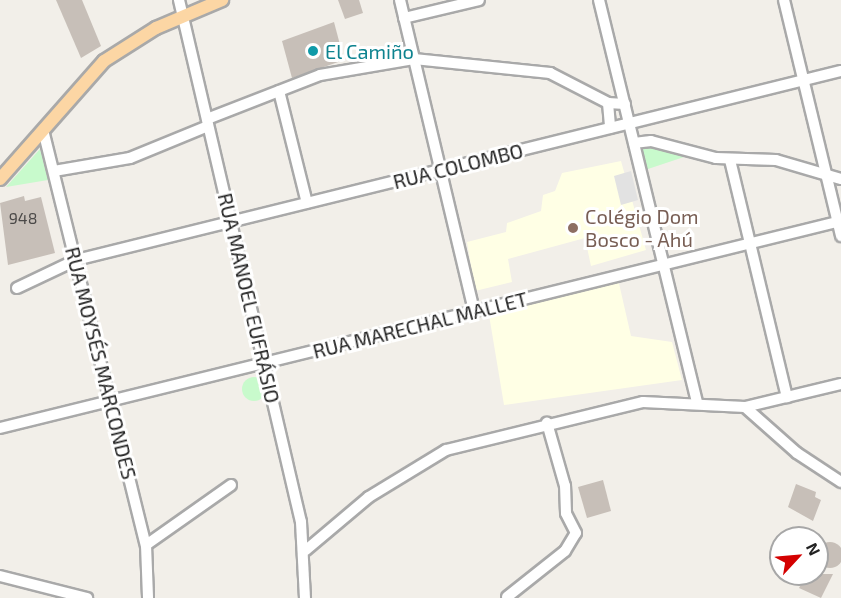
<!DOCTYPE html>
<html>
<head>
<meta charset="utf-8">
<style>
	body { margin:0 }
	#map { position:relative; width:841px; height:598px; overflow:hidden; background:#f2efe9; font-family:"Exo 2",sans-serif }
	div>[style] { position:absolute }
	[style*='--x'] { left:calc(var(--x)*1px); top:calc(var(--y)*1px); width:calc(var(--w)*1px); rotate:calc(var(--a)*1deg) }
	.education>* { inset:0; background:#ffffe5 }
	.park>* { inset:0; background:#c8facc }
	.round { border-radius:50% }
	.parking>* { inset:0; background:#e2e2e2 }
	.building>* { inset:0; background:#c7bfb8 }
	.roads { filter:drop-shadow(2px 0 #a9a9a9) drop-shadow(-2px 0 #a9a9a9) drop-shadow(0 2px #a9a9a9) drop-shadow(0 -2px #a9a9a9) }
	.minor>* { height:10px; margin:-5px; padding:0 5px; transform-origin:5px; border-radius:5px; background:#fff }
	.major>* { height:12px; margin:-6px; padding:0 6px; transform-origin:6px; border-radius:6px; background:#fcd6a4 }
	.dots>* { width:16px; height:16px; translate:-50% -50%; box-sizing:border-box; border:3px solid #fff; border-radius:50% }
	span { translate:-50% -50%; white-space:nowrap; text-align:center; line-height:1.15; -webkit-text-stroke:6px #fff; paint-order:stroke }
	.number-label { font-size:16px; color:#4b4948 }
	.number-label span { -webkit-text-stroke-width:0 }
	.culture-label { font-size:20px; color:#0d838f }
	.left { translate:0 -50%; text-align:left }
	.street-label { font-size:20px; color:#222 }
	.education-label { font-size:20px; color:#785e54 }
	.north { position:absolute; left:769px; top:526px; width:60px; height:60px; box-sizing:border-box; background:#fff; border:2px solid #a7a7a7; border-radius:50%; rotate:64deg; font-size:16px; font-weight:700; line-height:24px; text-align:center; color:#222 }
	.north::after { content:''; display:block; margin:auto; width:21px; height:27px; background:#d40000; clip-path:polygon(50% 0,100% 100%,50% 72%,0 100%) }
</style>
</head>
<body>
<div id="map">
	<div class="education">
		<i style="clip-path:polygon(621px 161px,646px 250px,591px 266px,585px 238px,508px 259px,512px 282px,475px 291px,467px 242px,506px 232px,507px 223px,541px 211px,543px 195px,555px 191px,562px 173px)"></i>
		<i style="clip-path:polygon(618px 279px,631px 336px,672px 342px,682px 380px,504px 405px,488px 309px)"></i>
	</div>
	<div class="park">
		<i style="clip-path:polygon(649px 145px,684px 157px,645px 170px,639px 146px)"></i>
		<i style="clip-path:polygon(40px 149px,48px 180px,6px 187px)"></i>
		<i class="round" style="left:242px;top:377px;width:24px;height:24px"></i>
	</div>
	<div class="parking">
		<i style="clip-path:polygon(631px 171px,638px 200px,621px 205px,614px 176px)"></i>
	</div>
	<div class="building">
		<i style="clip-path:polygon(56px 0,82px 0,101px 46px,81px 58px)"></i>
		<i style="clip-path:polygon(338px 0,359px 0,363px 13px,345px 19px)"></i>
		<i style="clip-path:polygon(334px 22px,344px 60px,292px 78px,282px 41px)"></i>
		<i style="clip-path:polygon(24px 196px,25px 201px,41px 197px,55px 253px,8px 265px,0 203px)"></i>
		<i style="clip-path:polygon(603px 480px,611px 511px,587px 518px,578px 487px)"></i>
		<i style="clip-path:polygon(796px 484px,816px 492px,815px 497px,821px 500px,813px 521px,788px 507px)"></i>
		<i class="round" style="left:817px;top:542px;width:26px;height:26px"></i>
		<i style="clip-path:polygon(807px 574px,833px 574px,821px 598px,799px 588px)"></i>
	</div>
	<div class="roads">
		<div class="minor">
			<i style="--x:179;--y:0;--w:536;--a:76.85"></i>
			<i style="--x:301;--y:522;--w:76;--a:87"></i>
			<i style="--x:400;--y:0;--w:320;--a:76.6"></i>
			<i style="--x:599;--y:0;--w:415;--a:76.3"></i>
			<i style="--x:784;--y:0;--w:243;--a:76.4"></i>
			<i style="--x:404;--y:18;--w:77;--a:-13.5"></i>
			<i style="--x:279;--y:91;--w:115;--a:76"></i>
			<i style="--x:608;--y:103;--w:25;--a:85"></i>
			<i style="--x:207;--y:119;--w:121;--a:-21.3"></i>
			<i style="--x:320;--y:75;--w:95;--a:-9.7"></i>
			<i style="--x:414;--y:59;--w:137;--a:5.9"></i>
			<i style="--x:550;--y:73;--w:65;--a:27.3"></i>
			<i style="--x:608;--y:103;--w:17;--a:3"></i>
			<i style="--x:43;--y:130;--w:428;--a:76.1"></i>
			<i style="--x:146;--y:545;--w:53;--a:87.8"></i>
			<i style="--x:634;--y:143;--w:17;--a:-7"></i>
			<i style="--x:651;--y:141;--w:67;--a:14.7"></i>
			<i style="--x:716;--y:158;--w:60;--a:1.9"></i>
			<i style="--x:776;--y:160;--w:68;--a:16.3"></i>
			<i style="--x:730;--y:160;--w:244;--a:76.5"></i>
			<i style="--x:54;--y:171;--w:77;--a:-9.7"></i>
			<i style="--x:130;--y:158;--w:84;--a:-22.3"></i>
			<i style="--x:17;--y:288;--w:65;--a:-25.4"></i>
			<i style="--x:76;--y:260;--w:788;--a:-13.88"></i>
			<i style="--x:745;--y:407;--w:99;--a:-13.5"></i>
			<i style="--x:0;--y:428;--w:866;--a:-13.83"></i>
			<i style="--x:146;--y:545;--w:104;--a:-35.2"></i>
			<i style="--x:306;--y:550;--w:82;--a:-40.1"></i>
			<i style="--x:369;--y:497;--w:90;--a:-31.4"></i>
			<i style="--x:446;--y:450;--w:203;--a:-13.7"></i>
			<i style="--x:643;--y:402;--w:102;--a:2.8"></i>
			<i style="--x:745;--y:407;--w:69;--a:41.5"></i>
			<i style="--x:797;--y:453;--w:53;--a:33.4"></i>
			<i style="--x:0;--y:576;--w:90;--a:14.2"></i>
			<i style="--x:507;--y:597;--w:74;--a:-38.4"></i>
			<i style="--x:565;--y:551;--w:21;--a:-59"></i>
			<i style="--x:576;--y:533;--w:22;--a:-117"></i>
			<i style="--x:566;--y:513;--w:27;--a:-92"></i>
			<i style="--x:565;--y:486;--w:66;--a:-105.9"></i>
		</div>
		<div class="major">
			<i style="--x:0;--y:179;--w:157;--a:-48.6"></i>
			<i style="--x:104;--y:61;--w:62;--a:-32.4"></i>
			<i style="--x:156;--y:28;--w:72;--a:-23"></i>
		</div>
	</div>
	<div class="dots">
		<i style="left:313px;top:51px;background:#0f9aa8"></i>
		<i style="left:573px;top:228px;background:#8d6e63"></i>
	</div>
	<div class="number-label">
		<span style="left:23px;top:218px">948</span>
	</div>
	<div class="culture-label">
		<span class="left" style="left:325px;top:51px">El Camiño</span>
	</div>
	<div class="street-label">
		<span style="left:458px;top:166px;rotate:-14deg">RUA COLOMBO</span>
		<span style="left:249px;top:298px;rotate:77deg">RUA MANOEL EUFRÁSIO</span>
		<span style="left:420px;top:325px;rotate:-14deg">RUA MARECHAL MALLET</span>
		<span style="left:101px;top:363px;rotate:76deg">RUA MOYSÉS MARCONDES</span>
	</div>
	<div class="education-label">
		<span class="left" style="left:585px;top:228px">Colégio Dom<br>Bosco - Ahú</span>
	</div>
	<div class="north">N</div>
</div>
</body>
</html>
